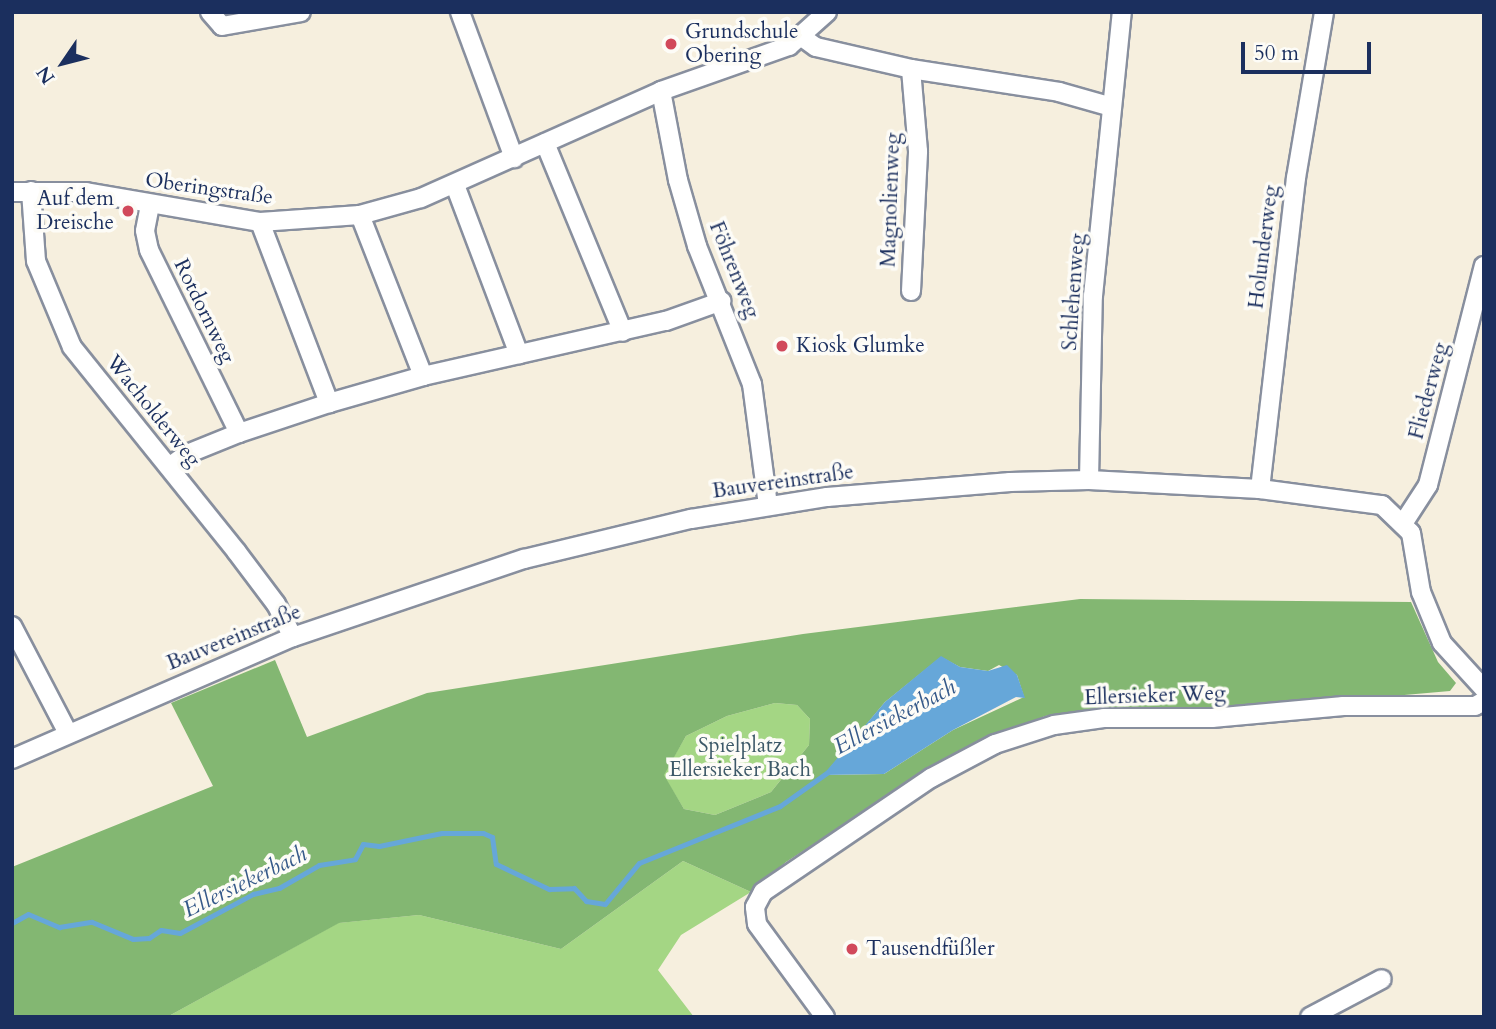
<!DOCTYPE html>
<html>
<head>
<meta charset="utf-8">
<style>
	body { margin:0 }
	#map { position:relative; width:1496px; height:1029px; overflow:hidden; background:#f6efde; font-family:Cardo,serif }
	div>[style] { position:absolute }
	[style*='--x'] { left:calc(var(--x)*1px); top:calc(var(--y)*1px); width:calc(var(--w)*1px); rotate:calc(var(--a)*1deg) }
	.green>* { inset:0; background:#a4d684 }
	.forest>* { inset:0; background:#83b772 }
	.water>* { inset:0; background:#66a7d9 }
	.stream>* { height:5px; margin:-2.5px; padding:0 2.5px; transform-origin:2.5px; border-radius:2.5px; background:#66a7d9 }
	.roads { filter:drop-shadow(2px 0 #888f9e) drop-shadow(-2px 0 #888f9e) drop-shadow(0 2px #888f9e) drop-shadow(0 -2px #888f9e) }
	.minor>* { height:18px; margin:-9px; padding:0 9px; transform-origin:9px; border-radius:9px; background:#fff }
	.dots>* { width:19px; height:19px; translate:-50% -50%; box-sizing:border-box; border:4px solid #fdfcf7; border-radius:50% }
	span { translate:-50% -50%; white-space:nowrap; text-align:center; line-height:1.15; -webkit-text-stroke:7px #fdfcf7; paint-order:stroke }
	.poi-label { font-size:21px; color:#1b2f5e }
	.left { translate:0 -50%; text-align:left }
	.right { translate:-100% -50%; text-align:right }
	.street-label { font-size:21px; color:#1b2f5e }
	.park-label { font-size:21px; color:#3d5968 }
	.water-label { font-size:23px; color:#355989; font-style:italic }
	.frame { position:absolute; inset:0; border:14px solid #1b2f5e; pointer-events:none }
	.north { position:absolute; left:28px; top:28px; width:70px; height:70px; -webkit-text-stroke:5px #fdfcf7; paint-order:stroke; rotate:235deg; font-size:19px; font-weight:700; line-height:28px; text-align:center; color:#1b2f5e }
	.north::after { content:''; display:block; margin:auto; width:24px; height:32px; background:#1b2f5e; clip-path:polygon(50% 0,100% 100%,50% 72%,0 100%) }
	.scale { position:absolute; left:1241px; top:42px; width:130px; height:32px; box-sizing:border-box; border:4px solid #1b2f5e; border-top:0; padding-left:9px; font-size:21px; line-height:24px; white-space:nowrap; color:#1b2f5e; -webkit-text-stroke:5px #fdfcf7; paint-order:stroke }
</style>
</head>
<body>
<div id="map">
	<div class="green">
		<i style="clip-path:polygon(775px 703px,797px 705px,810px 719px,809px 745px,771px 792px,715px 815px,684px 809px,663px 775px,686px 736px,727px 716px)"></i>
		<i style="clip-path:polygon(683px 861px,751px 892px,681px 935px,658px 970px,694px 1017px,167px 1017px,338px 923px,419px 915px,561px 949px)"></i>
	</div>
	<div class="forest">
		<i style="clip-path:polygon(evenodd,1080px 599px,1411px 602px,1438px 662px,1456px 683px,1450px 691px,1197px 713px,1088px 711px,1045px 716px,947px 758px,786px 862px,751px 892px,683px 861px,561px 949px,419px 915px,339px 923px,167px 1017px,12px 1017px,12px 867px,213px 786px,171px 703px,275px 660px,307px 737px,427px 693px,803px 634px,1080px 599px,941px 657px,960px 667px,988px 671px,999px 665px,1017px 675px,1024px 697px,953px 730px,884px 774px,824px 775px,885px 702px,941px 657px,1080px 599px,775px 703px,797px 705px,810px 719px,809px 745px,771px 792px,715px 815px,684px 809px,664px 775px,686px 736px,727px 716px,775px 703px)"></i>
	</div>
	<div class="water">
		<i style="clip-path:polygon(941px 656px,960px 667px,988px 671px,1007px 665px,1017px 675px,1025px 698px,1016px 697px,953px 730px,884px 774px,823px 775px,885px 702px)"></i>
	</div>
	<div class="stream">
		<i style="--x:12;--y:923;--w:18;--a:-29"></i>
		<i style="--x:28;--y:914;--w:34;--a:23"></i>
		<i style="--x:59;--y:927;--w:33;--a:-9"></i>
		<i style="--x:92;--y:922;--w:44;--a:22.5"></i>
		<i style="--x:133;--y:939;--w:16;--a:-4"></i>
		<i style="--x:149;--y:938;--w:14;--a:-34"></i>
		<i style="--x:161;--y:930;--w:19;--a:9"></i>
		<i style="--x:180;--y:933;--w:83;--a:-28.1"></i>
		<i style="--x:253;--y:894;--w:27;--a:-13"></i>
		<i style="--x:279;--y:888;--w:46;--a:-29.9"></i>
		<i style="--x:319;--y:865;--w:36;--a:-9"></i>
		<i style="--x:355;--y:859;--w:17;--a:-62"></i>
		<i style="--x:363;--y:844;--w:16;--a:7"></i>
		<i style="--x:379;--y:846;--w:64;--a:-11.7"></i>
		<i style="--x:442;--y:833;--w:41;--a:0"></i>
		<i style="--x:483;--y:833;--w:10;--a:24"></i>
		<i style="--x:492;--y:837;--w:27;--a:82"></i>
		<i style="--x:496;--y:864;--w:59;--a:25.3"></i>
		<i style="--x:549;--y:889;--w:25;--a:-2"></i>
		<i style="--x:574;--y:888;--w:18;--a:47"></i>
		<i style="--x:586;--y:901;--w:19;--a:9"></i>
		<i style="--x:605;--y:904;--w:53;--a:-50.3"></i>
		<i style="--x:639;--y:863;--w:152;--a:-22"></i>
		<i style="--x:780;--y:806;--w:59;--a:-35.3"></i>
	</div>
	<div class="roads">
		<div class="minor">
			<i style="--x:210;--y:12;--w:18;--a:49"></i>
			<i style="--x:222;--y:26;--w:80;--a:-10"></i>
			<i style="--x:460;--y:12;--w:156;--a:69.7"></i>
			<i style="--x:802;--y:37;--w:17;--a:36"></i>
			<i style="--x:816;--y:47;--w:98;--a:13"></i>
			<i style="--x:911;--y:69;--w:150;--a:8.8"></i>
			<i style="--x:1059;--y:92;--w:55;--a:15.8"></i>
			<i style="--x:661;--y:91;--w:91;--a:79.2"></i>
			<i style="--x:678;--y:180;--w:69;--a:73.9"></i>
			<i style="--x:697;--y:246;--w:149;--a:68.3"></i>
			<i style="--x:752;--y:384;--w:123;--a:82.5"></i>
			<i style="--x:545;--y:143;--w:204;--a:67.6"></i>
			<i style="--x:455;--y:185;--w:181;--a:69.3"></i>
			<i style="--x:31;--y:191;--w:70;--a:85.9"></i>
			<i style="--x:36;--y:261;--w:93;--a:67.3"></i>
			<i style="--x:72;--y:347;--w:262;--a:51.2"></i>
			<i style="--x:236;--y:551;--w:66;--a:53"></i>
			<i style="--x:276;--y:604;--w:37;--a:63"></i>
			<i style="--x:12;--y:192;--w:74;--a:0"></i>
			<i style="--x:86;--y:192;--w:177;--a:9.8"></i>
			<i style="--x:260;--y:222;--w:100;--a:-4"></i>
			<i style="--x:360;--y:215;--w:63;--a:-15.6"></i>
			<i style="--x:421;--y:198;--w:263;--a:-24"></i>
			<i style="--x:661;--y:91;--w:136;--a:-19.4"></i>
			<i style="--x:789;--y:46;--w:51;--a:-41.8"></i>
			<i style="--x:150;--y:205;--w:26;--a:101"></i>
			<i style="--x:145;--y:231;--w:19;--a:78"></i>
			<i style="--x:149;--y:250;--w:204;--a:63.8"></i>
			<i style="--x:360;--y:215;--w:173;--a:68.6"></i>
			<i style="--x:260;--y:222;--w:194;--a:69.1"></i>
			<i style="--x:911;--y:291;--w:140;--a:-87.1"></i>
			<i style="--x:918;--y:151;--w:82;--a:-94.9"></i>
			<i style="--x:169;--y:467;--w:22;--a:-36"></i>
			<i style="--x:187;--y:454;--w:56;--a:-22"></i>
			<i style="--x:239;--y:433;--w:95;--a:-18.4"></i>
			<i style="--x:329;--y:403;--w:98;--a:-16"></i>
			<i style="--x:423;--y:376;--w:249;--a:-12.8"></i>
			<i style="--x:666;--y:321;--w:59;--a:-19.7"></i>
			<i style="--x:1089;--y:480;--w:184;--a:-88.8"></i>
			<i style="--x:1093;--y:296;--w:285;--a:-84.2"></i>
			<i style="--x:1260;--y:489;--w:313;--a:-83.4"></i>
			<i style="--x:1296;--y:178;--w:168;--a:-80.4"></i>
			<i style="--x:1404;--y:522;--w:44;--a:-57"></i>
			<i style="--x:1428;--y:485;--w:226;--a:-75.7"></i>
			<i style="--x:12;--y:626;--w:121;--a:62.4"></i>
			<i style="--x:12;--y:759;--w:306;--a:-23.5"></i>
			<i style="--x:293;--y:637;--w:244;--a:-18.7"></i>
			<i style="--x:524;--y:559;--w:172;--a:-13.5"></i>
			<i style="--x:691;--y:519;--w:138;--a:-9.2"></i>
			<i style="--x:827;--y:497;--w:184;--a:-4.7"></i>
			<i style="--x:1010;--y:482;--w:79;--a:-1.5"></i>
			<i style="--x:1089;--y:480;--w:171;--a:3"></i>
			<i style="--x:1260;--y:489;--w:123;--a:7.5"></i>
			<i style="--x:1382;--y:505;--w:40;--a:44"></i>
			<i style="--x:1411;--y:533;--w:60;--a:80.4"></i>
			<i style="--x:1421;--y:592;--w:55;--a:67.6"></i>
			<i style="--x:1442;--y:643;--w:62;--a:47.6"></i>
			<i style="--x:825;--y:1017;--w:115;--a:-126.2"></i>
			<i style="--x:757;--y:924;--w:17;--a:-97"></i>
			<i style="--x:755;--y:907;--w:17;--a:-62"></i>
			<i style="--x:763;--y:892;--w:203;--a:-34.2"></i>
			<i style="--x:931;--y:778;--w:72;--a:-28"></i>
			<i style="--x:995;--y:744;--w:62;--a:-17.9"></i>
			<i style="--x:1054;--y:725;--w:50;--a:-8"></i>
			<i style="--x:1104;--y:718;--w:108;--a:0"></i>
			<i style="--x:1212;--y:718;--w:132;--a:-5.2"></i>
			<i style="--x:1343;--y:706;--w:132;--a:0"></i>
			<i style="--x:1475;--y:706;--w:10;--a:-29"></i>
			<i style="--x:1310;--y:1017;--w:81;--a:-27.8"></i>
		</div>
	</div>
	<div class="dots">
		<i style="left:671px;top:44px;background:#d1495b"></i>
		<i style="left:128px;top:211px;background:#d1495b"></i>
		<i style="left:782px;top:346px;background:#d1495b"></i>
		<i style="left:852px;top:949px;background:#d1495b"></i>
	</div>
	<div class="poi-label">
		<span class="left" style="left:685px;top:44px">Grundschule<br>Obering</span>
		<span class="right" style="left:114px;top:211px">Auf dem<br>Dreische</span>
		<span class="left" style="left:796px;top:346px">Kiosk Glumke</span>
		<span class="left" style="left:866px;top:949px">Tausendfüßler</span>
	</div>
	<div class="street-label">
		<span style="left:209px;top:189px;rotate:8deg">Oberingstraße</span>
		<span style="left:891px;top:200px;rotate:-88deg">Magnolienweg</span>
		<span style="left:1264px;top:247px;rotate:-83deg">Holunderweg</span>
		<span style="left:734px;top:270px;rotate:68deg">Föhrenweg</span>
		<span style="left:1074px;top:292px;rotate:-86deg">Schlehenweg</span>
		<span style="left:204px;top:311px;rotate:64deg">Rotdornweg</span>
		<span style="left:1429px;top:391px;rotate:-75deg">Fliederweg</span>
		<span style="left:153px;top:411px;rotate:51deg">Wacholderweg</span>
		<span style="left:783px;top:482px;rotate:-8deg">Bauvereinstraße</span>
		<span style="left:234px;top:638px;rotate:-22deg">Bauvereinstraße</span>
		<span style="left:1155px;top:696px;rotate:-2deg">Ellersieker Weg</span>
	</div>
	<div class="park-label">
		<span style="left:740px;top:758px">Spielplatz<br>Ellersieker Bach</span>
	</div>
	<div class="water-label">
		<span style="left:895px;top:717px;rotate:-28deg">Ellersiekerbach</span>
		<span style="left:245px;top:882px;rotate:-26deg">Ellersiekerbach</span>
	</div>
	<div class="frame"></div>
	<div class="north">N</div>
	<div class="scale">50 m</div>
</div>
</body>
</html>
